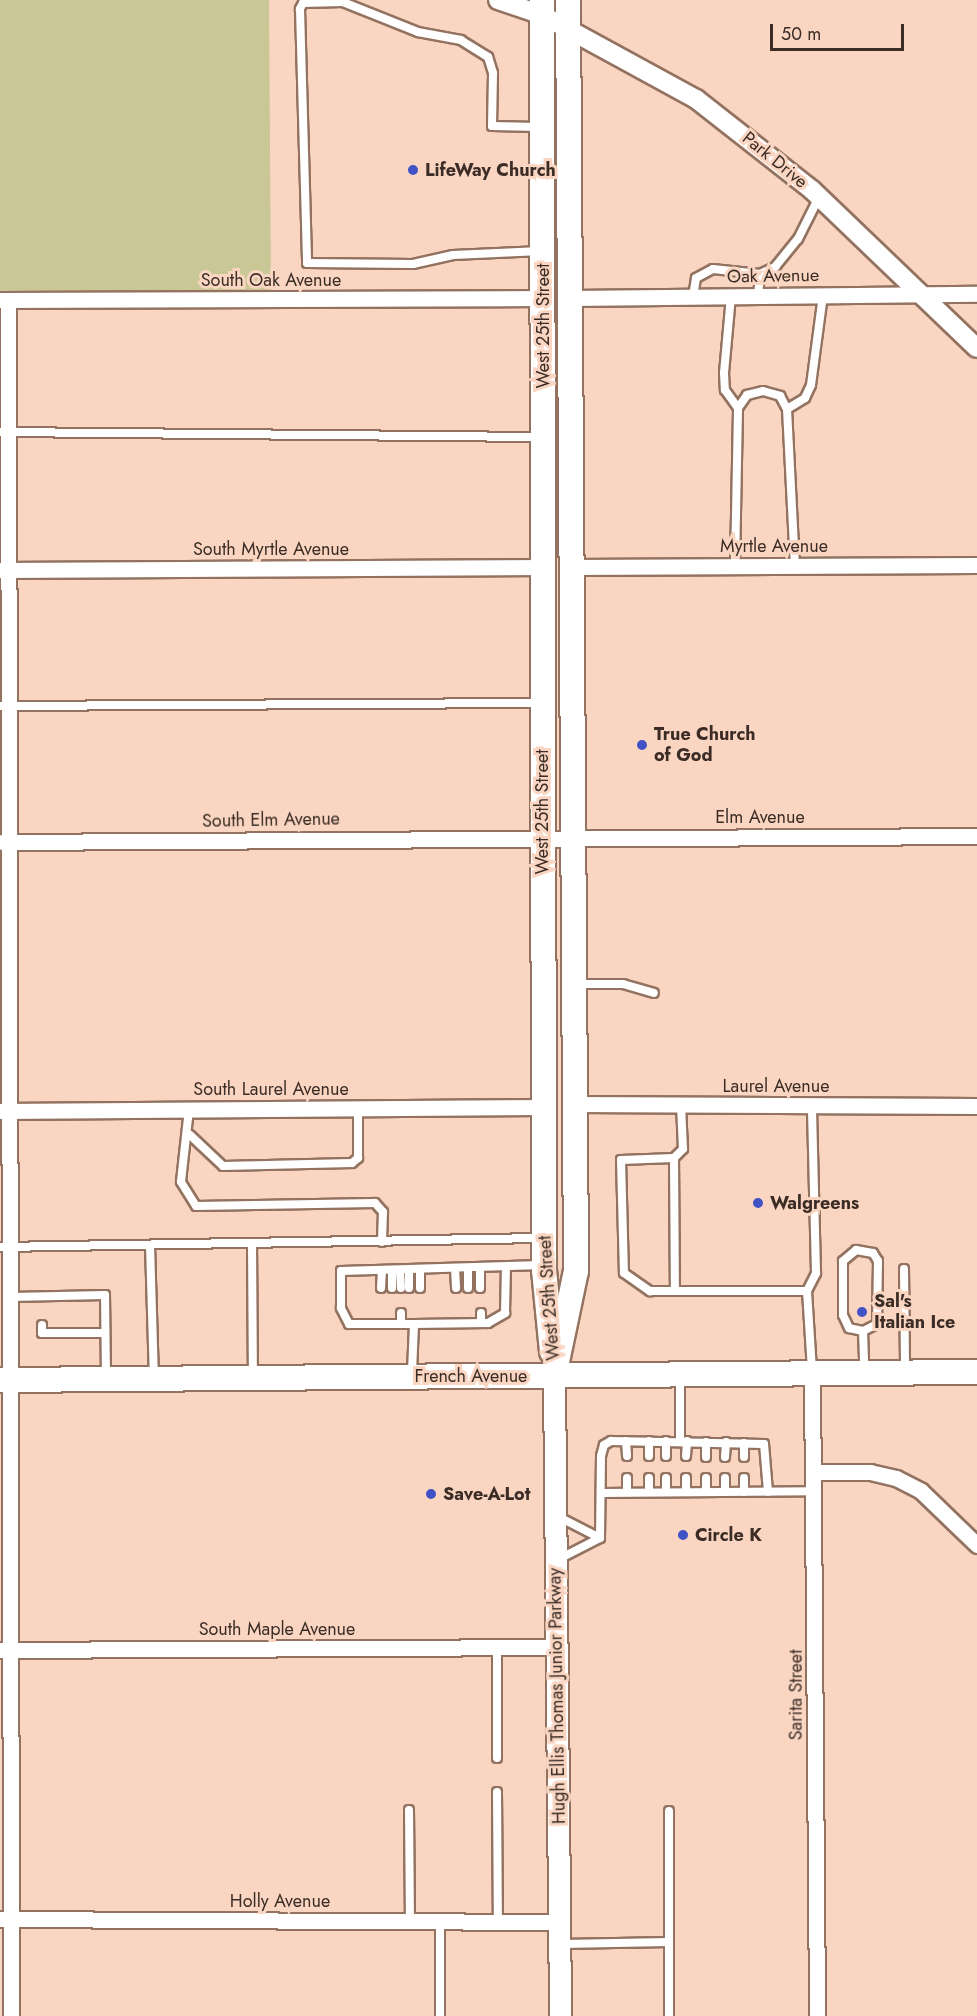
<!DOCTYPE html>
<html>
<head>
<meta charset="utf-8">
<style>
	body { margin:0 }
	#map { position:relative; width:977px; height:2016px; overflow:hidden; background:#fad6c2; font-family:Jost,sans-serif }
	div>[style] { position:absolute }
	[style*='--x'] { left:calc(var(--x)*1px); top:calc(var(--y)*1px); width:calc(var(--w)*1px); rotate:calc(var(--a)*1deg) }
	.green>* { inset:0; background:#c9c796 }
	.roads { filter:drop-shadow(2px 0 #937260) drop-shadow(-2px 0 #937260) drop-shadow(0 2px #937260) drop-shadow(0 -2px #937260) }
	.service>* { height:8px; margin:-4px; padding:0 4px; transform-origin:4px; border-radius:4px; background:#fff }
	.minor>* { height:15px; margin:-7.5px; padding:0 7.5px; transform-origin:7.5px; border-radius:7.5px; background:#fff }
	.tertiary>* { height:18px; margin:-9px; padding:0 9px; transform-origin:9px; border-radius:9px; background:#fff }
	.secondary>* { height:21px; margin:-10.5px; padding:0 10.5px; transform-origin:10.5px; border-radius:10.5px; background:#fff }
	.primary>* { height:24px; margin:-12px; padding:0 12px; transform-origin:12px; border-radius:12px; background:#fff }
	.dots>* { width:16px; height:16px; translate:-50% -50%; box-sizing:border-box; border:3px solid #fad6c2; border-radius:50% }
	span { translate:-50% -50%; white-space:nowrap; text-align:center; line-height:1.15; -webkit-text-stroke:6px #fad6c2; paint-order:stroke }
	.street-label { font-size:18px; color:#3b2d26 }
	.poi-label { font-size:18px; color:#3b2d26; font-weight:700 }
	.left { translate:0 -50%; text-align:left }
	.scale { position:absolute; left:770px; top:24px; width:134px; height:27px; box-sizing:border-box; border:3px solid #3b2d26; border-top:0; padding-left:8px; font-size:18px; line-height:21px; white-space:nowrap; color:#3b2d26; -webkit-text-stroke:4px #fad6c2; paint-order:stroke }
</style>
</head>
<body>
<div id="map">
	<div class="green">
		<i style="clip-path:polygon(0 0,269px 0,271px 290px,0 291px)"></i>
	</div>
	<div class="roads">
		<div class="service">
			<i style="--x:539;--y:127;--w:47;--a:-178.8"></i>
			<i style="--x:492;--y:126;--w:53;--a:-88.9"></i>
			<i style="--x:493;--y:73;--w:17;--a:-107"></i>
			<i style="--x:488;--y:57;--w:32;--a:-148"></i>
			<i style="--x:461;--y:40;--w:44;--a:-169.5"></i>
			<i style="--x:418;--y:32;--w:81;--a:-158.2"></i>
			<i style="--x:343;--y:2;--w:40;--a:178.6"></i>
			<i style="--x:303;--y:3;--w:7;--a:117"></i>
			<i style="--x:300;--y:9;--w:254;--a:88.4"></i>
			<i style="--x:307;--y:263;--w:106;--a:0.5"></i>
			<i style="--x:413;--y:264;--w:41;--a:-12.7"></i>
			<i style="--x:453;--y:255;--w:88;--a:-2.6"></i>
			<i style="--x:760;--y:274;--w:17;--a:-25"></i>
			<i style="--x:775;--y:267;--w:36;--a:-51"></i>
			<i style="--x:798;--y:239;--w:47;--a:-63.4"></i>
			<i style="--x:731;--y:296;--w:77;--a:95.2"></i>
			<i style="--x:724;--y:373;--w:17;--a:87"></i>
			<i style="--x:725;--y:390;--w:22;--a:54"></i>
			<i style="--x:693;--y:297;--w:19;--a:-81"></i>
			<i style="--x:696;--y:278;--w:19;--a:-28"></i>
			<i style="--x:713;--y:269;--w:47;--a:6.1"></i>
			<i style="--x:760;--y:274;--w:22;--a:95"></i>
			<i style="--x:787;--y:409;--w:21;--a:-31"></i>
			<i style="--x:805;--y:398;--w:14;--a:-65"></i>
			<i style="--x:811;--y:385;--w:91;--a:-82.4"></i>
			<i style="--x:0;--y:432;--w:538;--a:0.53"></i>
			<i style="--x:735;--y:566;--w:158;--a:-88.9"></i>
			<i style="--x:738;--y:408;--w:16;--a:-55"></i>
			<i style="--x:747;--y:395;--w:16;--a:-14"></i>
			<i style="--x:763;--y:391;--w:18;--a:16"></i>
			<i style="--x:780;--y:396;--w:15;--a:62"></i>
			<i style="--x:787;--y:409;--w:157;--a:87.1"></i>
			<i style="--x:0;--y:706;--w:541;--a:-0.32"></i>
			<i style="--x:576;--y:984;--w:47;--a:0"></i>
			<i style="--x:623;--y:984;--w:32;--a:16"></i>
			<i style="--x:681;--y:1105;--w:44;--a:87.4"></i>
			<i style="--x:683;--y:1149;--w:13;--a:135"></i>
			<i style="--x:674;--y:1158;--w:53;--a:177.8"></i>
			<i style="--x:621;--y:1160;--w:113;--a:88.5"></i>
			<i style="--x:624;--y:1273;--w:32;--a:35"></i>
			<i style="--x:650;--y:1291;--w:157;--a:0"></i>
			<i style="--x:807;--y:1291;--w:79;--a:86.4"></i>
			<i style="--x:189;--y:1109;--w:73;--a:96.3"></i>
			<i style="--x:181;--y:1182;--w:28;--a:58"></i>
			<i style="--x:196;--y:1206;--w:179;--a:-1"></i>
			<i style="--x:375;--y:1203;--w:12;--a:48"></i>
			<i style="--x:383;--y:1212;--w:30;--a:92"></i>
			<i style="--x:190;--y:1135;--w:45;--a:43.2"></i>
			<i style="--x:223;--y:1166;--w:129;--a:-1.3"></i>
			<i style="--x:352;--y:1163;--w:8;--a:-40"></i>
			<i style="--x:358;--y:1158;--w:50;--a:-90"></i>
			<i style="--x:674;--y:1158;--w:133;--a:89.6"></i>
			<i style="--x:252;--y:1243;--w:133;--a:89.6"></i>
			<i style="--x:150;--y:1245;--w:132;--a:88.3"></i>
			<i style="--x:0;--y:1247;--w:542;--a:-0.95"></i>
			<i style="--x:856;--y:1250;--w:17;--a:10"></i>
			<i style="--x:873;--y:1253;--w:9;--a:58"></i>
			<i style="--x:878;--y:1261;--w:63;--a:90.9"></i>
			<i style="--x:877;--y:1324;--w:16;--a:153"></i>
			<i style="--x:863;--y:1331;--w:14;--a:-168"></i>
			<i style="--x:849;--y:1328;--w:14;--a:-115"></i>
			<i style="--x:843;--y:1315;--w:54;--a:-90"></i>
			<i style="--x:843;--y:1261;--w:17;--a:-40"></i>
			<i style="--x:455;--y:1268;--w:20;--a:87"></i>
			<i style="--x:468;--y:1268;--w:20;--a:90"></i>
			<i style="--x:480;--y:1268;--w:20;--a:90"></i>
			<i style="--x:904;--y:1269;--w:100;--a:89.4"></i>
			<i style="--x:392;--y:1270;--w:18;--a:90"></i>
			<i style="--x:400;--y:1270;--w:18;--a:87"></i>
			<i style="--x:409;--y:1270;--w:18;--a:90"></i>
			<i style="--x:381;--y:1288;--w:17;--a:-87"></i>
			<i style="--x:420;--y:1288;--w:18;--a:-90"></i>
			<i style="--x:807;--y:1291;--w:20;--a:-63"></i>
			<i style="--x:816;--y:1273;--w:168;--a:-91.4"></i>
			<i style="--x:11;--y:1297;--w:94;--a:-1.2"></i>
			<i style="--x:105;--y:1295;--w:82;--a:89.3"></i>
			<i style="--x:401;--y:1313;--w:11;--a:90"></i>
			<i style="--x:481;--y:1323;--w:10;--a:-90"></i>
			<i style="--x:414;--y:1324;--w:74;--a:-0.8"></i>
			<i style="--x:488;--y:1323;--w:20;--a:-30"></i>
			<i style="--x:505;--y:1313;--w:46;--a:-88.8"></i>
			<i style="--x:42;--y:1325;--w:8;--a:90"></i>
			<i style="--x:42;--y:1333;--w:63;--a:0"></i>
			<i style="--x:863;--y:1331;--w:38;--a:88"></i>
			<i style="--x:412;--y:1372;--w:48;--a:-87.6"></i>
			<i style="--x:414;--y:1324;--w:65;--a:180"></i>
			<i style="--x:349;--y:1324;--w:18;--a:-117"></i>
			<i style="--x:341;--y:1308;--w:37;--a:-90"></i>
			<i style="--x:341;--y:1271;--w:201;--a:-1.7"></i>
			<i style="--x:626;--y:1441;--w:15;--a:86"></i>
			<i style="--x:649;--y:1441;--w:15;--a:90"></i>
			<i style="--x:680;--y:1441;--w:64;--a:-90"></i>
			<i style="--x:744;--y:1443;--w:14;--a:90"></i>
			<i style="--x:666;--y:1456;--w:15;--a:-90"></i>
			<i style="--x:686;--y:1456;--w:15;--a:-86"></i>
			<i style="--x:706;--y:1457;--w:15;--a:-90"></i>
			<i style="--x:725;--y:1457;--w:15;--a:-86"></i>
			<i style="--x:627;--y:1478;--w:14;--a:90"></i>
			<i style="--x:649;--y:1478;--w:14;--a:90"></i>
			<i style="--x:666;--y:1478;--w:14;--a:90"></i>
			<i style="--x:725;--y:1478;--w:14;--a:90"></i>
			<i style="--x:744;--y:1478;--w:14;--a:90"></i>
			<i style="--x:686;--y:1492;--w:14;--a:-90"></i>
			<i style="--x:706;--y:1492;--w:14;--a:-90"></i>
			<i style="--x:602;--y:1493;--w:211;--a:-0.5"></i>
			<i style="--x:559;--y:1517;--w:46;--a:27.1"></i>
			<i style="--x:600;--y:1538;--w:82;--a:-89.3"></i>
			<i style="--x:601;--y:1456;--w:11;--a:-75"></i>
			<i style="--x:604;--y:1445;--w:8;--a:-30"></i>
			<i style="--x:611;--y:1441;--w:153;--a:1.1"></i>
			<i style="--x:764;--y:1444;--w:48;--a:85.2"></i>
			<i style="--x:559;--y:1559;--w:46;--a:-27.1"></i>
			<i style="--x:497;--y:1647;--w:111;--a:90"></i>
			<i style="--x:497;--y:1792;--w:129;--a:89.6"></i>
			<i style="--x:409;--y:1810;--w:111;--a:89.5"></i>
			<i style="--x:440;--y:1921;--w:95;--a:90"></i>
			<i style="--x:669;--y:1942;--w:74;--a:90"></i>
			<i style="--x:562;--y:1944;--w:107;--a:-1.1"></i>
			<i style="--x:669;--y:1942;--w:131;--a:-90"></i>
		</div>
		<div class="minor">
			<i style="--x:570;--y:298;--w:407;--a:-0.6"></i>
			<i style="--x:0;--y:300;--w:543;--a:-0.21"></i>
			<i style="--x:8;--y:300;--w:1716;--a:89.9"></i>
			<i style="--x:572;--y:567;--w:405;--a:-0.3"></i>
			<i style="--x:0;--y:570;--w:543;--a:-0.32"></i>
			<i style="--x:2;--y:842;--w:975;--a:-0.35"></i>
			<i style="--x:575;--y:1104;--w:402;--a:0.3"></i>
			<i style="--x:0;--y:1111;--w:543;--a:-0.42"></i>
			<i style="--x:812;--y:1374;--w:642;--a:89.55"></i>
			<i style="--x:815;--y:1472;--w:55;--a:0"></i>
			<i style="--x:870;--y:1472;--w:27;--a:13"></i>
			<i style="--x:896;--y:1478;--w:28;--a:27"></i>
			<i style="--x:921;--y:1491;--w:78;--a:44"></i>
			<i style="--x:0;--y:1650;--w:554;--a:-0.31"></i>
			<i style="--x:0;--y:1919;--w:560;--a:0.31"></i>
		</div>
		<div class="tertiary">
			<i style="--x:498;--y:0;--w:46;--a:18.8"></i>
			<i style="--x:542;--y:15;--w:175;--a:28.6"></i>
			<i style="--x:696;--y:99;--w:147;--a:38.1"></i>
			<i style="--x:812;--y:190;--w:228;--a:43.8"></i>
		</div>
		<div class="secondary">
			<i style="--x:554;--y:1376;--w:640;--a:89.46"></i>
		</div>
		<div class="primary">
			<i style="--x:542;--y:0;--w:1270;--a:89.91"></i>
			<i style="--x:544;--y:1270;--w:82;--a:84.4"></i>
			<i style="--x:554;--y:1376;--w:107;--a:-78.2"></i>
			<i style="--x:576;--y:1271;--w:1271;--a:-90.36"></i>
			<i style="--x:0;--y:1380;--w:977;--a:-0.47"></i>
		</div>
	</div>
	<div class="dots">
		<i style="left:413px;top:170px;background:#4152c6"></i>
		<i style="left:642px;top:745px;background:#4152c6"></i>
		<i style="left:758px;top:1203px;background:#4152c6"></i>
		<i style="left:862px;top:1312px;background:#4152c6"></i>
		<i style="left:431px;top:1494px;background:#4152c6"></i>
		<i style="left:683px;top:1535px;background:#4152c6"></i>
	</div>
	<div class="street-label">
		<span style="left:775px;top:160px;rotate:39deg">Park Drive</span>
		<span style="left:773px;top:276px;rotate:-1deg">Oak Avenue</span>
		<span style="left:271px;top:280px">South Oak Avenue</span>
		<span style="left:543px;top:326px;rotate:-90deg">West 25th Street</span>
		<span style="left:774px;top:546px">Myrtle Avenue</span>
		<span style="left:271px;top:549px">South Myrtle Avenue</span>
		<span style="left:542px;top:812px;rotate:-90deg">West 25th Street</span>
		<span style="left:760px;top:817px">Elm Avenue</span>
		<span style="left:271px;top:820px;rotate:-1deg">South Elm Avenue</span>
		<span style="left:776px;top:1086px">Laurel Avenue</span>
		<span style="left:271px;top:1089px">South Laurel Avenue</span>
		<span style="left:549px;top:1298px;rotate:-94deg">West 25th Street</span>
		<span style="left:471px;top:1376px">French Avenue</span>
		<span style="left:277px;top:1629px">South Maple Avenue</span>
		<span style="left:796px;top:1695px;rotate:-90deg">Sarita Street</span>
		<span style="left:557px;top:1696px;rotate:-91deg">Hugh Ellis Thomas Junior Parkway</span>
		<span style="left:280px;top:1901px">Holly Avenue</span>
	</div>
	<div class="poi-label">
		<span class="left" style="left:425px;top:170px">LifeWay Church</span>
		<span class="left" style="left:654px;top:745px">True Church<br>of God</span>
		<span class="left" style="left:770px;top:1203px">Walgreens</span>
		<span class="left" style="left:874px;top:1312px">Sal's<br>Italian Ice</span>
		<span class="left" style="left:443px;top:1494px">Save-A-Lot</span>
		<span class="left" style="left:695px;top:1535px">Circle K</span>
	</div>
	<div class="scale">50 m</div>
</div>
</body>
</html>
